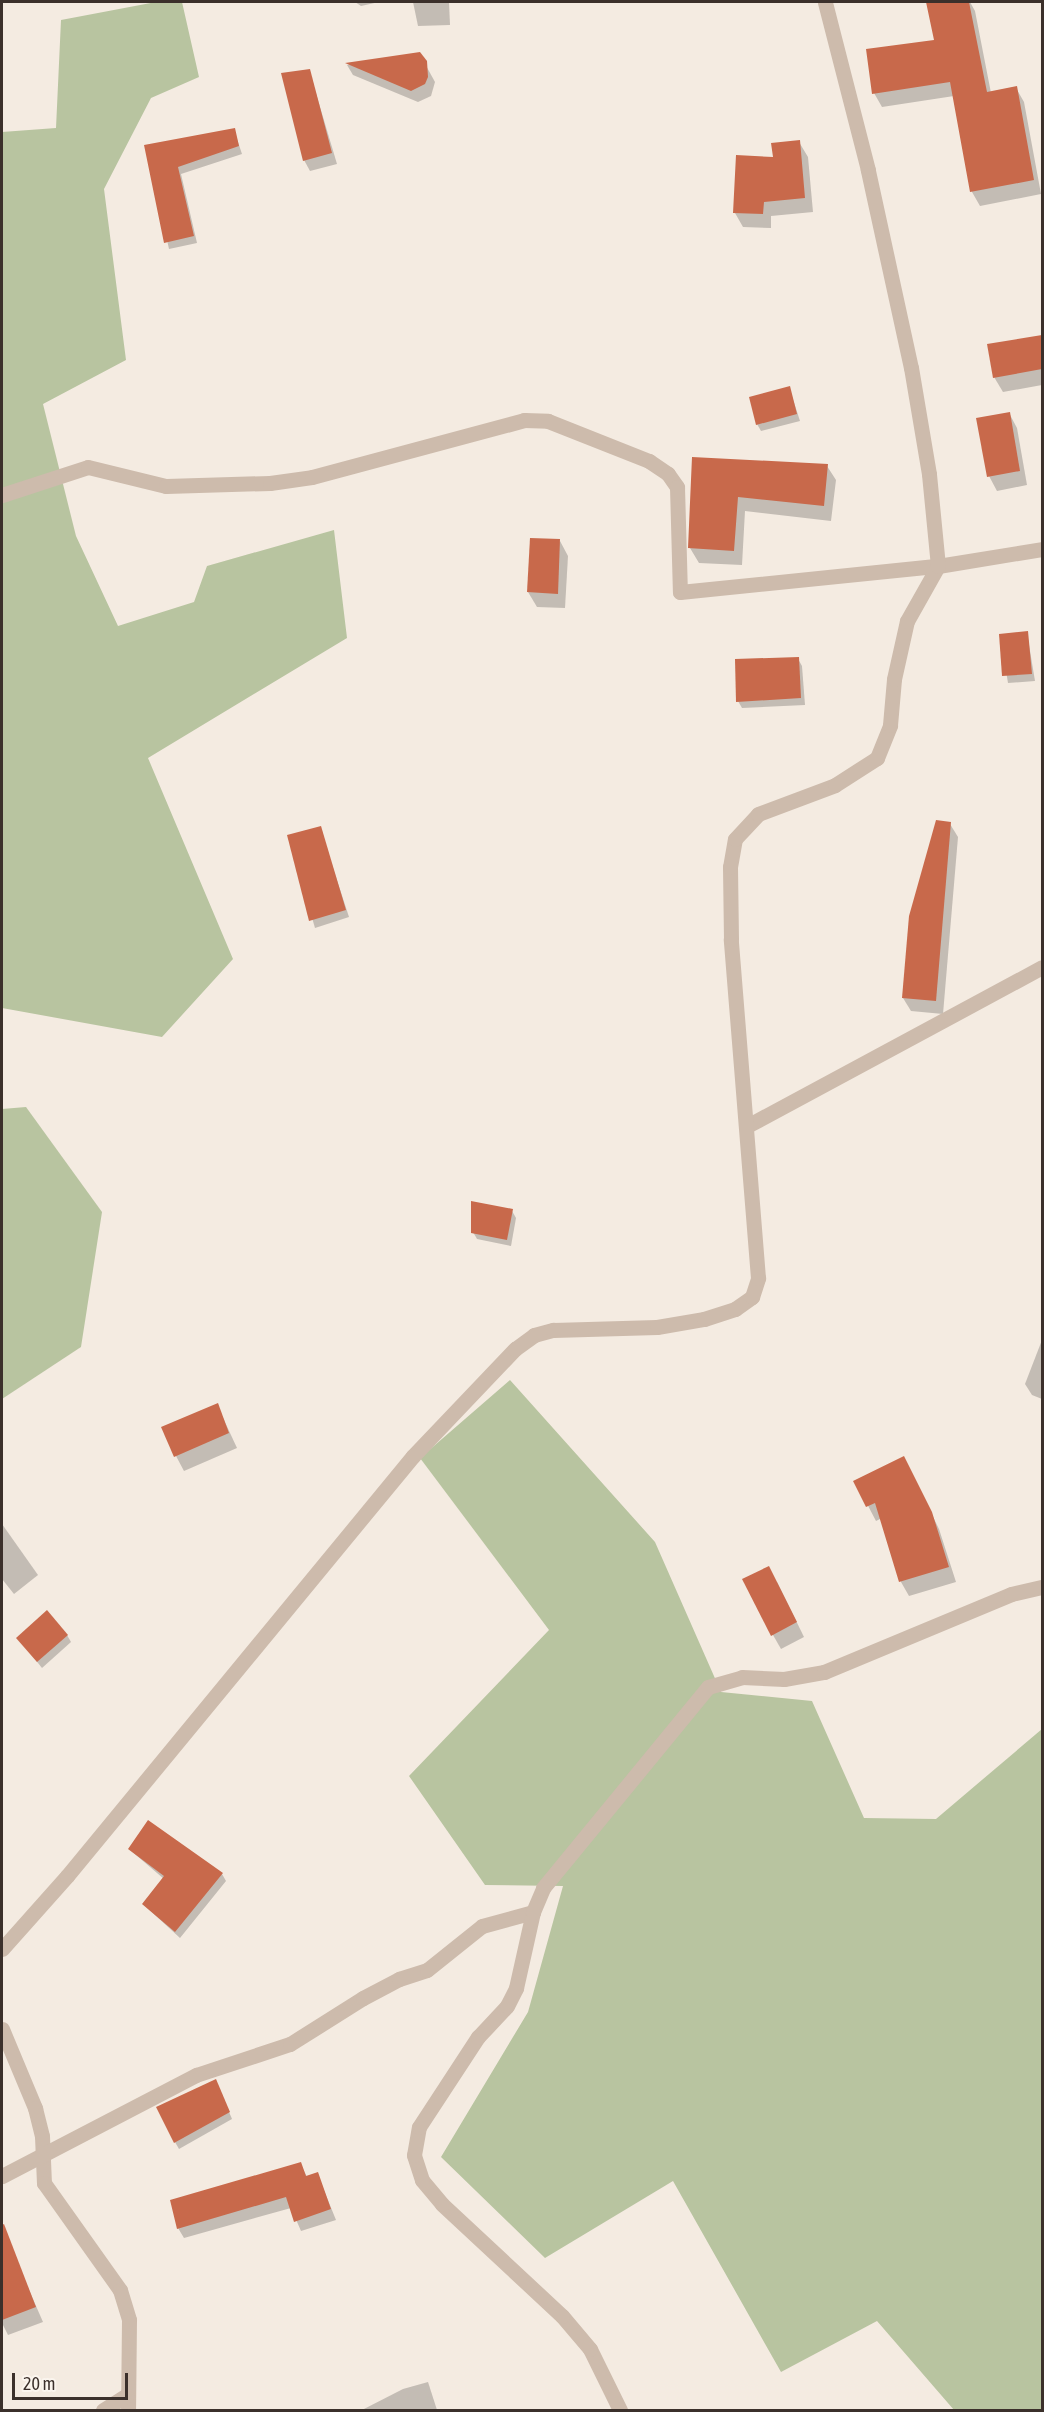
<!DOCTYPE html>
<html>
<head>
<meta charset="utf-8">
<style>
	body { margin:0 }
	#map { position:relative; width:1044px; height:2412px; overflow:hidden; background:#f4ebe1; font-family:"Asap Condensed",sans-serif }
	div>[style] { position:absolute }
	[style*='--x'] { left:calc(var(--x)*1px); top:calc(var(--y)*1px); width:calc(var(--w)*1px); rotate:calc(var(--a)*1deg) }
	.green>* { inset:0; background:#b8c4a0 }
	.shadow>* { inset:0; background:#0003 }
	.building>* { inset:0; background:#c8694b }
	.minor>* { height:15px; margin:-7.5px; padding:0 7.5px; transform-origin:7.5px; border-radius:7.5px; background:#cdbbac }
	span { translate:-50% -50%; white-space:nowrap; text-align:center; line-height:1.15; -webkit-text-stroke:6px #fbf5ee; paint-order:stroke }
	.frame { position:absolute; inset:0; border:3px solid #3b302b; pointer-events:none }
	.scale { position:absolute; left:12px; top:2373px; width:116px; height:27px; box-sizing:border-box; border:3px solid #3b302b; border-top:0; padding-left:8px; font-size:18px; line-height:21px; white-space:nowrap; color:#3b302b; -webkit-text-stroke:4px #fbf5ee; paint-order:stroke }
</style>
</head>
<body>
<div id="map">
	<div class="green">
		<i style="clip-path:polygon(156px 2px,182px 2px,199px 77px,151px 98px,104px 189px,126px 360px,43px 404px,76px 536px,118px 626px,194px 602px,207px 566px,334px 530px,347px 638px,148px 758px,233px 959px,162px 1037px,2px 1008px,2px 132px,56px 128px,61px 20px)"></i>
		<i style="clip-path:polygon(26px 1107px,102px 1212px,81px 1347px,2px 1399px,2px 1109px)"></i>
		<i style="clip-path:polygon(510px 1380px,655px 1542px,721px 1692px,812px 1701px,864px 1818px,936px 1819px,1042px 1729px,1042px 2410px,954px 2410px,877px 2321px,781px 2372px,673px 2181px,545px 2258px,441px 2157px,528px 2012px,563px 1886px,485px 1885px,409px 1776px,549px 1630px,420px 1458px)"></i>
	</div>
	<div class="shadow">
		<i style="clip-path:polygon(355px 2px,379px 2px,361px 6px)"></i>
		<i style="clip-path:polygon(413px 2px,449px 2px,450px 25px,418px 26px)"></i>
		<i style="clip-path:polygon(945px 2px,970px 2px,975px 11px,991px 93px,1016px 88px,1024px 102px,1041px 194px,980px 206px,972px 192px,954px 96px,882px 107px,874px 93px,936px 41px,929px 5px)"></i>
		<i style="clip-path:polygon(419px 53px,435px 82px,431px 96px,418px 102px,353px 75px,347px 65px)"></i>
		<i style="clip-path:polygon(309px 70px,337px 164px,310px 171px,304px 160px)"></i>
		<i style="clip-path:polygon(234px 130px,242px 154px,181px 174px,197px 243px,169px 249px,146px 146px)"></i>
		<i style="clip-path:polygon(799px 142px,808px 157px,813px 212px,771px 216px,771px 228px,743px 227px,735px 213px)"></i>
		<i style="clip-path:polygon(1042px 337px,1042px 385px,1003px 392px,994px 377px,989px 346px)"></i>
		<i style="clip-path:polygon(789px 387px,800px 421px,761px 431px,757px 424px)"></i>
		<i style="clip-path:polygon(1009px 413px,1017px 428px,1027px 485px,997px 491px,989px 476px)"></i>
		<i style="clip-path:polygon(693px 459px,827px 466px,836px 480px,831px 521px,745px 511px,742px 565px,699px 563px,690px 548px)"></i>
		<i style="clip-path:polygon(560px 541px,568px 556px,565px 608px,537px 607px,528px 592px)"></i>
		<i style="clip-path:polygon(1027px 633px,1035px 681px,1008px 683px,1000px 635px)"></i>
		<i style="clip-path:polygon(798px 659px,802px 666px,805px 705px,742px 708px,738px 701px)"></i>
		<i style="clip-path:polygon(950px 824px,958px 837px,943px 1014px,911px 1011px,903px 998px)"></i>
		<i style="clip-path:polygon(320px 828px,349px 917px,315px 928px,288px 836px)"></i>
		<i style="clip-path:polygon(512px 1211px,516px 1218px,511px 1246px,477px 1239px,473px 1232px)"></i>
		<i style="clip-path:polygon(1042px 1340px,1042px 1399px,1032px 1395px,1025px 1384px)"></i>
		<i style="clip-path:polygon(217px 1405px,237px 1448px,184px 1471px,176px 1456px)"></i>
		<i style="clip-path:polygon(904px 1458px,939px 1529px,956px 1582px,909px 1596px,901px 1582px,882px 1518px,876px 1521px,855px 1481px)"></i>
		<i style="clip-path:polygon(2px 1524px,38px 1575px,14px 1594px,2px 1579px)"></i>
		<i style="clip-path:polygon(777px 1582px,804px 1637px,781px 1649px,773px 1635px)"></i>
		<i style="clip-path:polygon(67px 1635px,71px 1642px,42px 1668px,18px 1638px)"></i>
		<i style="clip-path:polygon(129px 1849px,222px 1874px,226px 1881px,180px 1938px,143px 1904px,164px 1879px)"></i>
		<i style="clip-path:polygon(219px 2088px,232px 2119px,179px 2149px,175px 2142px)"></i>
		<i style="clip-path:polygon(300px 2163px,307px 2177px,317px 2173px,336px 2220px,301px 2231px,291px 2208px,184px 2238px,178px 2228px)"></i>
		<i style="clip-path:polygon(16px 2260px,43px 2322px,8px 2335px,2px 2323px,2px 2266px)"></i>
		<i style="clip-path:polygon(428px 2382px,437px 2410px,362px 2410px,403px 2389px)"></i>
	</div>
	<div class="building">
		<i style="clip-path:polygon(926px 2px,969px 2px,987px 92px,1017px 86px,1034px 180px,970px 192px,950px 82px,872px 94px,866px 49px,934px 40px)"></i>
		<i style="clip-path:polygon(420px 52px,427px 61px,428px 77px,425px 84px,411px 91px,345px 63px)"></i>
		<i style="clip-path:polygon(310px 69px,332px 153px,303px 161px,281px 73px)"></i>
		<i style="clip-path:polygon(235px 128px,239px 146px,178px 167px,194px 236px,164px 243px,144px 145px)"></i>
		<i style="clip-path:polygon(800px 140px,805px 198px,764px 202px,763px 214px,733px 213px,736px 155px,773px 157px,771px 143px)"></i>
		<i style="clip-path:polygon(1042px 335px,1042px 369px,993px 378px,987px 344px)"></i>
		<i style="clip-path:polygon(790px 386px,797px 414px,756px 425px,749px 397px)"></i>
		<i style="clip-path:polygon(1010px 412px,1020px 471px,987px 477px,976px 418px)"></i>
		<i style="clip-path:polygon(692px 457px,828px 464px,824px 506px,738px 497px,734px 551px,688px 548px)"></i>
		<i style="clip-path:polygon(530px 538px,560px 539px,558px 594px,527px 592px)"></i>
		<i style="clip-path:polygon(1028px 631px,1032px 674px,1002px 676px,999px 634px)"></i>
		<i style="clip-path:polygon(799px 657px,801px 698px,736px 702px,735px 659px)"></i>
		<i style="clip-path:polygon(936px 820px,951px 822px,936px 1001px,902px 998px,909px 916px)"></i>
		<i style="clip-path:polygon(321px 826px,346px 910px,309px 921px,287px 835px)"></i>
		<i style="clip-path:polygon(471px 1201px,513px 1209px,507px 1240px,471px 1233px)"></i>
		<i style="clip-path:polygon(218px 1403px,229px 1433px,174px 1457px,161px 1427px)"></i>
		<i style="clip-path:polygon(904px 1456px,932px 1512px,949px 1567px,899px 1582px,875px 1503px,866px 1507px,853px 1481px)"></i>
		<i style="clip-path:polygon(769px 1566px,797px 1622px,771px 1636px,742px 1579px)"></i>
		<i style="clip-path:polygon(47px 1610px,68px 1635px,37px 1662px,16px 1638px)"></i>
		<i style="clip-path:polygon(148px 1820px,223px 1873px,175px 1932px,142px 1904px,164px 1876px,128px 1849px)"></i>
		<i style="clip-path:polygon(216px 2079px,230px 2112px,174px 2143px,156px 2107px)"></i>
		<i style="clip-path:polygon(301px 2162px,306px 2176px,318px 2172px,331px 2209px,294px 2222px,286px 2197px,177px 2229px,170px 2200px)"></i>
		<i style="clip-path:polygon(4px 2224px,36px 2307px,2px 2320px,2px 2225px)"></i>
	</div>
	<div class="minor">
		<i style="--x:2;--y:495;--w:90;--a:-18"></i>
		<i style="--x:88;--y:467;--w:80;--a:13.7"></i>
		<i style="--x:166;--y:486;--w:104;--a:-1.7"></i>
		<i style="--x:270;--y:483;--w:42;--a:-8.1"></i>
		<i style="--x:312;--y:477;--w:220;--a:-15"></i>
		<i style="--x:524;--y:420;--w:24;--a:2"></i>
		<i style="--x:548;--y:421;--w:109;--a:21.6"></i>
		<i style="--x:649;--y:461;--w:23;--a:34"></i>
		<i style="--x:668;--y:474;--w:16;--a:55"></i>
		<i style="--x:677;--y:487;--w:105;--a:88.4"></i>
		<i style="--x:680;--y:592;--w:259;--a:-5.8"></i>
		<i style="--x:938;--y:566;--w:105;--a:-9.3"></i>
		<i style="--x:747;--y:1126;--w:335;--a:-28.3"></i>
		<i style="--x:2;--y:1949;--w:98;--a:-48.3"></i>
		<i style="--x:67;--y:1876;--w:544;--a:-50.52"></i>
		<i style="--x:413;--y:1456;--w:148;--a:-46.4"></i>
		<i style="--x:515;--y:1349;--w:24;--a:-36"></i>
		<i style="--x:534;--y:1335;--w:20;--a:-15"></i>
		<i style="--x:553;--y:1330;--w:104;--a:-1.7"></i>
		<i style="--x:657;--y:1327;--w:48;--a:-9.7"></i>
		<i style="--x:704;--y:1319;--w:33;--a:-18"></i>
		<i style="--x:735;--y:1309;--w:21;--a:-35"></i>
		<i style="--x:752;--y:1297;--w:20;--a:-72"></i>
		<i style="--x:758;--y:1278;--w:340;--a:-94.6"></i>
		<i style="--x:731;--y:939;--w:72;--a:-90.8"></i>
		<i style="--x:730;--y:867;--w:28;--a:-80"></i>
		<i style="--x:735;--y:839;--w:34;--a:-47"></i>
		<i style="--x:758;--y:814;--w:82;--a:-20.6"></i>
		<i style="--x:835;--y:785;--w:50;--a:-32.7"></i>
		<i style="--x:877;--y:758;--w:35;--a:-68"></i>
		<i style="--x:890;--y:725;--w:46;--a:-85"></i>
		<i style="--x:894;--y:679;--w:59;--a:-77.4"></i>
		<i style="--x:907;--y:621;--w:63;--a:-60.6"></i>
		<i style="--x:938;--y:566;--w:92;--a:-95.6"></i>
		<i style="--x:929;--y:474;--w:108;--a:-99.6"></i>
		<i style="--x:911;--y:368;--w:203;--a:-102.3"></i>
		<i style="--x:868;--y:170;--w:173;--a:-104.4"></i>
		<i style="--x:2;--y:2029;--w:86;--a:67.3"></i>
		<i style="--x:35;--y:2108;--w:29;--a:76"></i>
		<i style="--x:42;--y:2136;--w:47;--a:87.6"></i>
		<i style="--x:44;--y:2183;--w:131;--a:54.6"></i>
		<i style="--x:120;--y:2290;--w:31;--a:73"></i>
		<i style="--x:129;--y:2320;--w:90;--a:90.6"></i>
		<i style="--x:2;--y:2176;--w:219;--a:-27.5"></i>
		<i style="--x:196;--y:2075;--w:99;--a:-18.3"></i>
		<i style="--x:290;--y:2044;--w:86;--a:-32.2"></i>
		<i style="--x:363;--y:1998;--w:41;--a:-27.8"></i>
		<i style="--x:399;--y:1979;--w:29;--a:-18"></i>
		<i style="--x:427;--y:1970;--w:70;--a:-38.7"></i>
		<i style="--x:482;--y:1926;--w:53;--a:-15.4"></i>
		<i style="--x:103;--y:2410;--w:28;--a:-32"></i>
		<i style="--x:620;--y:2410;--w:68;--a:-116.2"></i>
		<i style="--x:590;--y:2349;--w:43;--a:-130.3"></i>
		<i style="--x:562;--y:2316;--w:164;--a:-137"></i>
		<i style="--x:442;--y:2204;--w:31;--a:-130"></i>
		<i style="--x:422;--y:2180;--w:26;--a:-108"></i>
		<i style="--x:414;--y:2155;--w:28;--a:-80"></i>
		<i style="--x:419;--y:2127;--w:108;--a:-56.8"></i>
		<i style="--x:478;--y:2037;--w:42;--a:-46.9"></i>
		<i style="--x:507;--y:2006;--w:20;--a:-63"></i>
		<i style="--x:516;--y:1988;--w:78;--a:-77.4"></i>
		<i style="--x:533;--y:1912;--w:26;--a:-67"></i>
		<i style="--x:543;--y:1888;--w:260;--a:-50.6"></i>
		<i style="--x:708;--y:1687;--w:35;--a:-16"></i>
		<i style="--x:742;--y:1677;--w:42;--a:2.7"></i>
		<i style="--x:784;--y:1679;--w:41;--a:-9.9"></i>
		<i style="--x:824;--y:1672;--w:203;--a:-22.6"></i>
		<i style="--x:1011;--y:1594;--w:32;--a:-13"></i>
	</div>
	<div class="frame"></div>
	<div class="scale">20 m</div>
</div>
</body>
</html>
